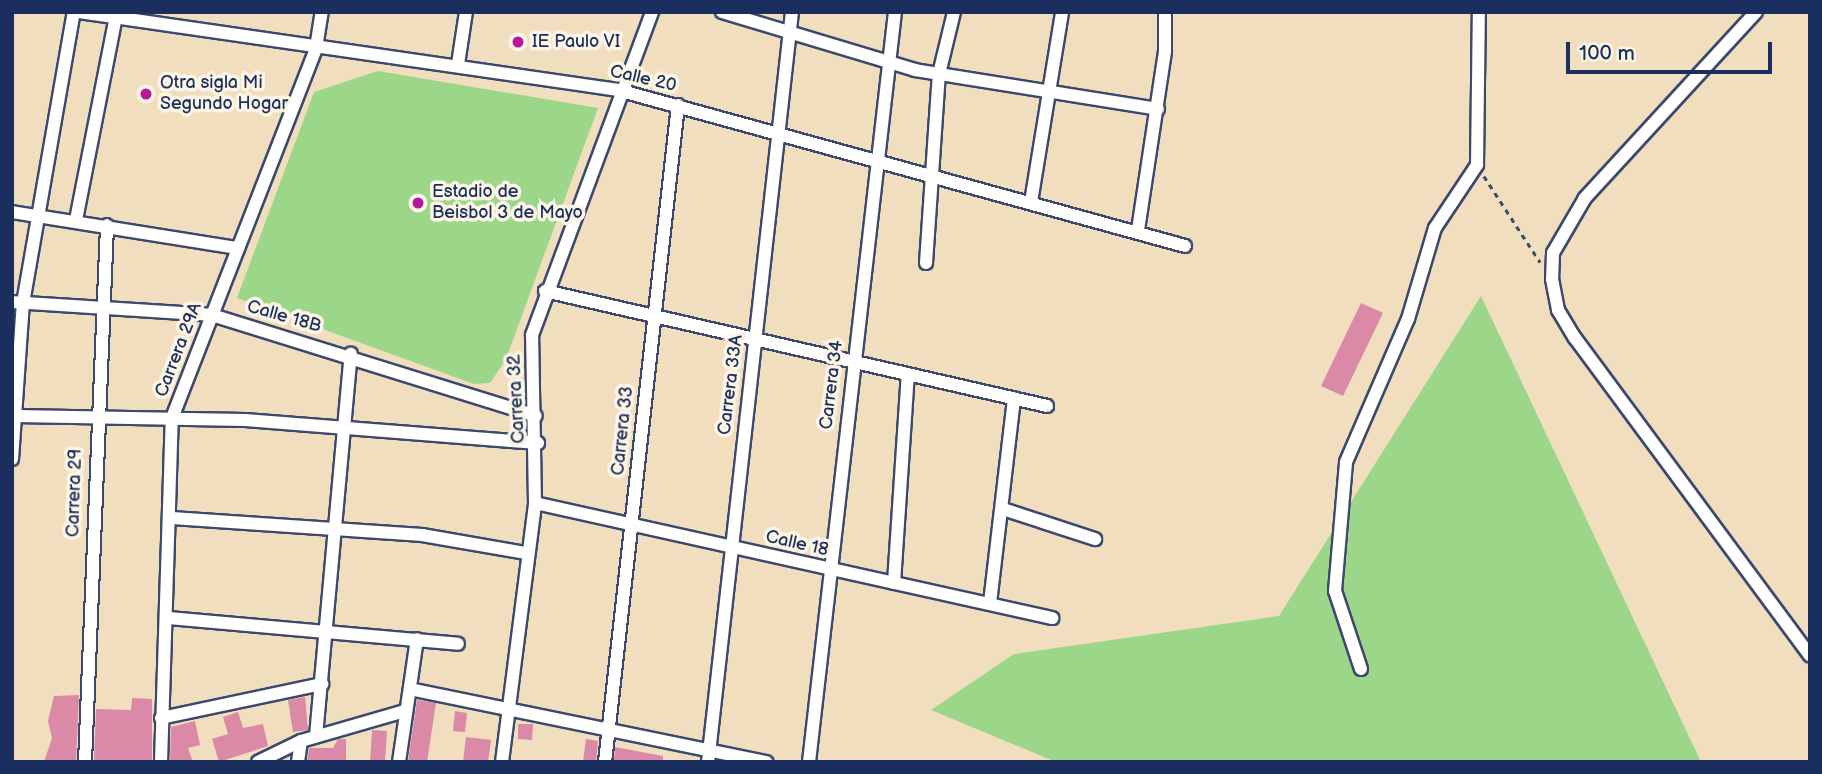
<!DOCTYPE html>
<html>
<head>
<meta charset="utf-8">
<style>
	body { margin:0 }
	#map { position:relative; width:1822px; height:774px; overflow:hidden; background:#f0debe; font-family:"Balsamiq Sans",sans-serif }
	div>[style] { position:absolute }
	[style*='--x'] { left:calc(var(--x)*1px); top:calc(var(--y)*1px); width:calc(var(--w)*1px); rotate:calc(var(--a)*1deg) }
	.green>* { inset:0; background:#9cd689 }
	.building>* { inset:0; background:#da89a6 }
	.path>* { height:2.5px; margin-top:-1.25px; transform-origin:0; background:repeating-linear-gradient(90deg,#3b496c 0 5px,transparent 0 10px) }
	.roads { filter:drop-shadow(2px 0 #3b496c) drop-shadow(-2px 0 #3b496c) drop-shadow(0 2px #3b496c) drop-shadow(0 -2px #3b496c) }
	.minor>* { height:12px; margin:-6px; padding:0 6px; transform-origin:6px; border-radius:6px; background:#fff }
	.dots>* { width:19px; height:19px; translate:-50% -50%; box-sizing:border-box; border:4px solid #fcf5e5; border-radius:50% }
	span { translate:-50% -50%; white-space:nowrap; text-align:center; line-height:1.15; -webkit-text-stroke:7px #fcf5e5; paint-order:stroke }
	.poi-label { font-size:18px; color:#1b2f5e }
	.left { translate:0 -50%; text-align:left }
	.street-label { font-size:18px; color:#1b2f5e }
	.frame { position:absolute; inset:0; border:14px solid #1b2f5e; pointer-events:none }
	.scale { position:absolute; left:1566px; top:42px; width:206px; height:32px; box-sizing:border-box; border:4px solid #1b2f5e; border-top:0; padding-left:9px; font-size:21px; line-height:24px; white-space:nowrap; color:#1b2f5e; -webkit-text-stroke:5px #fcf5e5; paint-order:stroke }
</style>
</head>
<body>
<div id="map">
	<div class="green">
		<i style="clip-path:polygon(378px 71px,598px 108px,506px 359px,490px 383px,474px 384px,237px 298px,314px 92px)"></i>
		<i style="clip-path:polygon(1481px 296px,1701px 762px,1056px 762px,931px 710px,1014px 654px,1279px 616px)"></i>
	</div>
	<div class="building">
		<i style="clip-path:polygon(1361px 303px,1383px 313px,1343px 396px,1321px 386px)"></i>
		<i style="clip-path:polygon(79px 695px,76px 762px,44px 762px,52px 738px,48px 721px,54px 696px)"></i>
		<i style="clip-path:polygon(305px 697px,308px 730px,293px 732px,288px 700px)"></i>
		<i style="clip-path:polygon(132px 698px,152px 699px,152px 762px,94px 762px,96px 709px,131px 710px)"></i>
		<i style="clip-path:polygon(417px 700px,436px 703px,427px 762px,408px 762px)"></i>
		<i style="clip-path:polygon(455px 711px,467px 713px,465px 732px,453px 731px)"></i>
		<i style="clip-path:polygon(238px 712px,243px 728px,263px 724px,268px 746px,219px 762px,212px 739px,228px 734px,223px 717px)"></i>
		<i style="clip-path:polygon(195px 721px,200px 745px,188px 748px,193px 762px,170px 762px,171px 727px)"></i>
		<i style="clip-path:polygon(518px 724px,533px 724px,532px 740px,518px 739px)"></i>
		<i style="clip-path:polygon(372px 730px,387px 731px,385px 762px,370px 762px)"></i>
		<i style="clip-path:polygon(466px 737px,491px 740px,488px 762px,463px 762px)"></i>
		<i style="clip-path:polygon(338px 739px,346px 739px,346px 762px,307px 762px,309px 748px,333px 748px)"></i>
		<i style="clip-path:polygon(586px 739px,598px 741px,596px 762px,583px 762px)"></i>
		<i style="clip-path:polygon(615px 747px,663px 756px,663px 762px,614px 762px)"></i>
	</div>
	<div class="path">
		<i style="--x:1484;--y:176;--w:103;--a:56.9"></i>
	</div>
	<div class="roads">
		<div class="minor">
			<i style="--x:79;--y:12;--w:545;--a:8.23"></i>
			<i style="--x:618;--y:90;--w:588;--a:15.38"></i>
			<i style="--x:722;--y:12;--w:202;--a:16.7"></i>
			<i style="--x:915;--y:70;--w:246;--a:9.1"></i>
			<i style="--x:1756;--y:12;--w:253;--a:132.6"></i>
			<i style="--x:1585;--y:198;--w:64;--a:120.2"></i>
			<i style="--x:1553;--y:253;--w:26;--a:92"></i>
			<i style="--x:1552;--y:279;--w:32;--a:79"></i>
			<i style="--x:1558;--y:310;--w:33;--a:59"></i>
			<i style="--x:1575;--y:338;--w:395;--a:53.5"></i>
			<i style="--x:458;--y:64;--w:53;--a:-81.3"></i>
			<i style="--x:1031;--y:202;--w:193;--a:-80.7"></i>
			<i style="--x:12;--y:212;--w:229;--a:9.1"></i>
			<i style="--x:76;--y:220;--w:207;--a:-78.9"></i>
			<i style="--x:1138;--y:230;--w:180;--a:-81.4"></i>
			<i style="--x:1165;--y:52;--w:40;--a:-90"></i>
			<i style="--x:926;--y:263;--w:189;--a:-86.1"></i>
			<i style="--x:939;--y:74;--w:64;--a:-76.4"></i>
			<i style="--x:545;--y:291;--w:515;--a:12.9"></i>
			<i style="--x:12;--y:302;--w:200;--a:3.7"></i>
			<i style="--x:212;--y:315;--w:339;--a:17.3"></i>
			<i style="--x:15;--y:416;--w:230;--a:1"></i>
			<i style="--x:245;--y:420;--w:294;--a:4.5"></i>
			<i style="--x:12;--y:459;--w:156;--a:-86"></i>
			<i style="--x:23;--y:303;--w:295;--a:-80.1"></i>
			<i style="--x:535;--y:503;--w:530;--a:12.54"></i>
			<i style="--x:1003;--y:509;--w:97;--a:18.1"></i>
			<i style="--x:172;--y:518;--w:251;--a:3.9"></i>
			<i style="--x:422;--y:535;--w:106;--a:9.8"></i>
			<i style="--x:894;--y:583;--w:209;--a:-86.2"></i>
			<i style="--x:990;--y:603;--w:206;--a:-83.3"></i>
			<i style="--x:169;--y:618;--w:290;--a:5.1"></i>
			<i style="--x:1361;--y:669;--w:82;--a:-108.4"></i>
			<i style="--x:1335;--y:591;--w:129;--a:-85.1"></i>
			<i style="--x:1346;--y:462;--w:156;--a:-66.6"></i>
			<i style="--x:1408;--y:319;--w:95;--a:-73.5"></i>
			<i style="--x:1435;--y:228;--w:76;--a:-56.3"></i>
			<i style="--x:1477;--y:165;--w:153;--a:-89.3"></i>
			<i style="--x:410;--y:689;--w:364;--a:11.6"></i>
			<i style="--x:161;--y:718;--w:165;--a:-11.9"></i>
			<i style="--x:316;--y:736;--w:384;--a:-84.8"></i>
			<i style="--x:85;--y:762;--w:537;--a:-87.65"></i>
			<i style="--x:161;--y:762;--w:344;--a:-88.2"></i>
			<i style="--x:172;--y:418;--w:397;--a:-68.7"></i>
			<i style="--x:316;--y:48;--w:36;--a:-81"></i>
			<i style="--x:258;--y:762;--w:48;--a:-26"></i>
			<i style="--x:301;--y:741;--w:108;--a:-16.1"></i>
			<i style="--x:298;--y:762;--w:21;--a:-82"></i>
			<i style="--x:399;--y:762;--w:124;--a:-81.7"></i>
			<i style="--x:502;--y:762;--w:261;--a:-82.7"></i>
			<i style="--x:535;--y:503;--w:168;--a:-91"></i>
			<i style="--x:532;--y:335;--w:345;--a:-69.6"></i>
			<i style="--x:605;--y:762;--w:661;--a:-83.66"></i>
			<i style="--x:708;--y:762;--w:755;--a:-83.61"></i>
			<i style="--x:809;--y:762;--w:755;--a:-83.46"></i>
		</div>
	</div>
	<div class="dots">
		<i style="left:518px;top:42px;background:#b5179e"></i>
		<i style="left:146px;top:94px;background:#b5179e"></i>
		<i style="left:418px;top:203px;background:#b5179e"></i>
	</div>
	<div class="poi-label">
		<span class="left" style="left:532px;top:42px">IE Paulo VI</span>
		<span class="left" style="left:160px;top:94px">Otra sigla Mi<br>Segundo Hogar</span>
		<span class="left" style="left:432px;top:203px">Estadio de<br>Beisbol 3 de Mayo</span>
	</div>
	<div class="street-label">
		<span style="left:643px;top:79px;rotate:13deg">Calle 20</span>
		<span style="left:284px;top:317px;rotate:16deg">Calle 18B</span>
		<span style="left:179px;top:350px;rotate:-69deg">Carrera 29A</span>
		<span style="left:731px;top:385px;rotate:-83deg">Carrera 33A</span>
		<span style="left:832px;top:385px;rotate:-83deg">Carrera 34</span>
		<span style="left:517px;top:399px;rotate:-93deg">Carrera 32</span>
		<span style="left:623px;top:431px;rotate:-84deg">Carrera 33</span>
		<span style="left:75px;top:493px;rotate:-88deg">Carrera 29</span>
		<span style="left:797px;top:544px;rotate:13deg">Calle 18</span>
	</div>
	<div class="frame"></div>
	<div class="scale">100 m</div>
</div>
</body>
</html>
